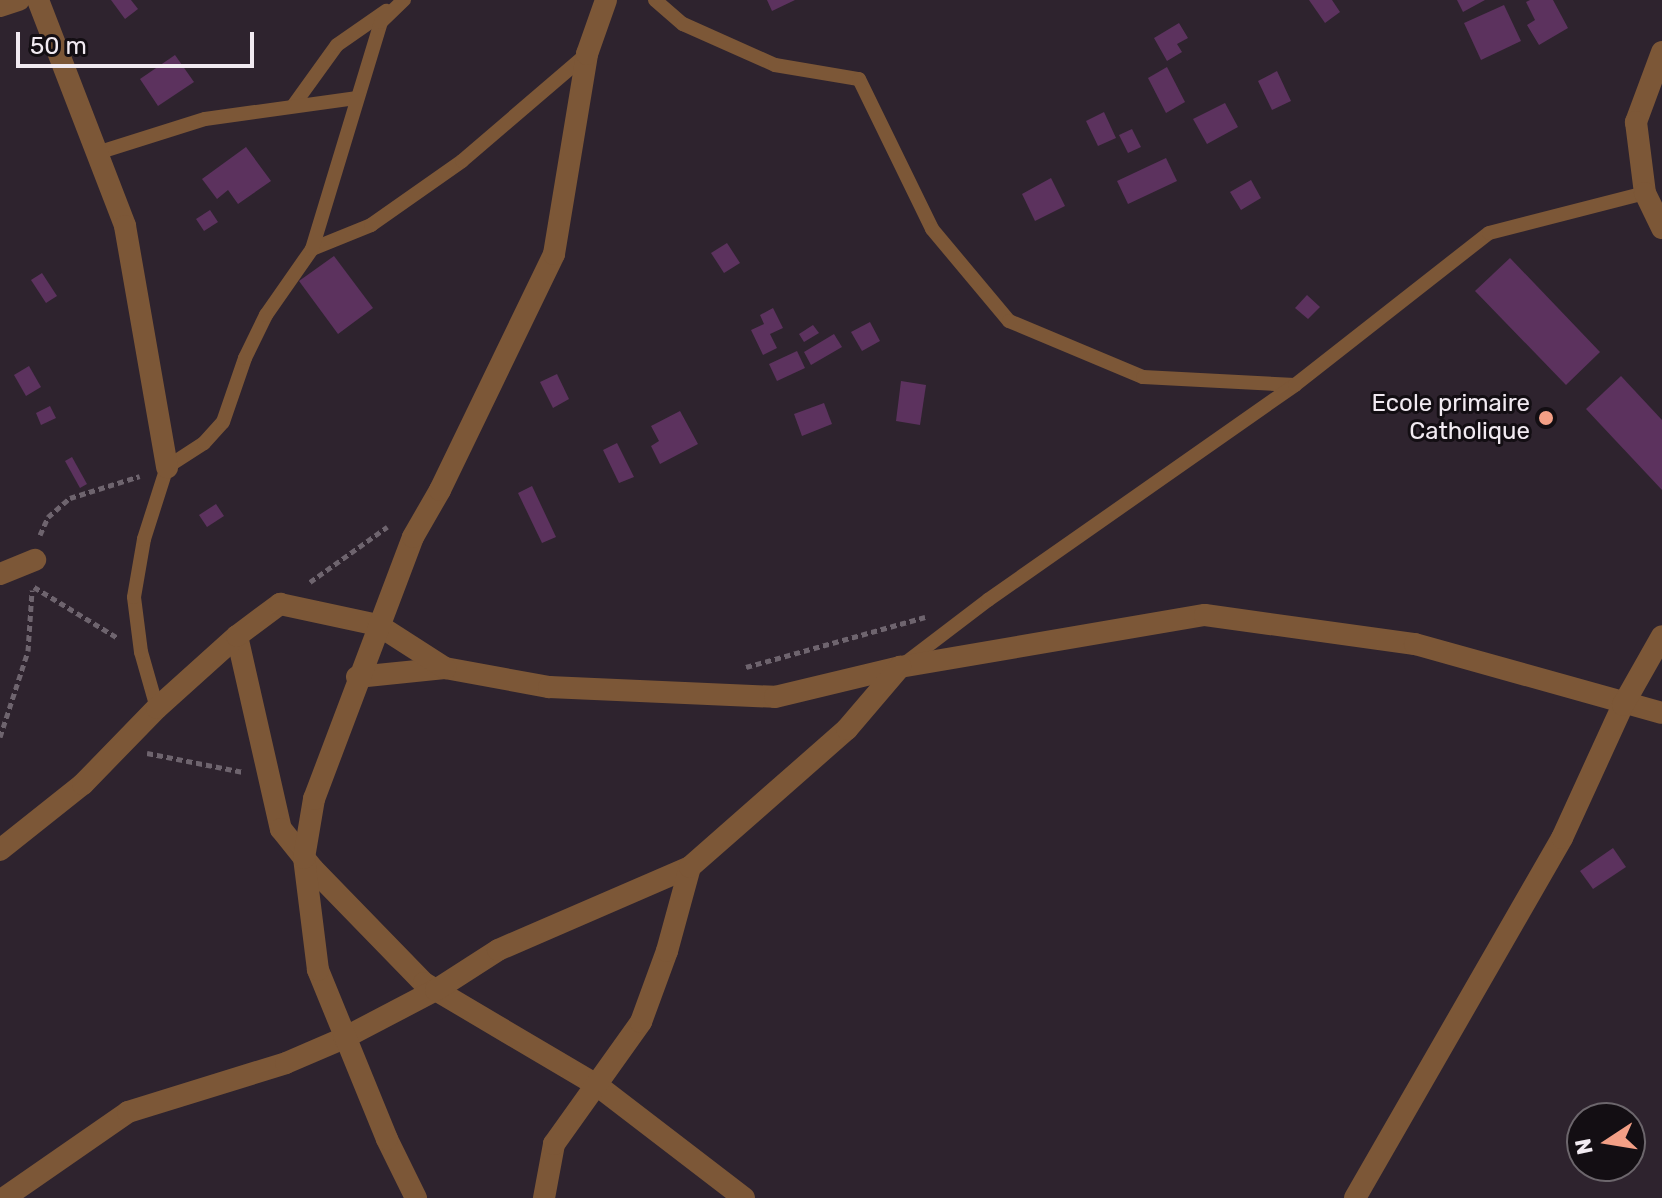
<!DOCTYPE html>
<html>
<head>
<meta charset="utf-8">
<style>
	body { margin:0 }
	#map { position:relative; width:1662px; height:1198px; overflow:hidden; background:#2e232e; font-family:Rubik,sans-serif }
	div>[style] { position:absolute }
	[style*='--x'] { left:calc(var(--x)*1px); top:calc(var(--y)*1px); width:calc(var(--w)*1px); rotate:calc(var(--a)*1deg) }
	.building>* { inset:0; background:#5c325e }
	.path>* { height:5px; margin-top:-2.5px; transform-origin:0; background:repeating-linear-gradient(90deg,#6e646e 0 6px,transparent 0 10px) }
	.service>* { height:14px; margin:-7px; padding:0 7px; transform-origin:7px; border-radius:7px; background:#7c5737 }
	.minor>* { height:22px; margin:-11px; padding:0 11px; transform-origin:11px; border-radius:11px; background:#7c5737 }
	.dots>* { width:22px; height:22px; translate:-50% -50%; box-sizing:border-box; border:4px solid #130e13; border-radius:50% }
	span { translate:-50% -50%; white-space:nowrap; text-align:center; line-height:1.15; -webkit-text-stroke:6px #130e13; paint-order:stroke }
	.poi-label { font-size:24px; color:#f1eaf1 }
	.right { translate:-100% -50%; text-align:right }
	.north { position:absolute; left:1566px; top:1102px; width:80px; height:80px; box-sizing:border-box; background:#130e13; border:2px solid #6c666c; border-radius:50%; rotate:258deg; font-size:22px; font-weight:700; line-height:32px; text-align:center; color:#f1eaf1 }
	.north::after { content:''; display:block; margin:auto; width:28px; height:36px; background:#f39f86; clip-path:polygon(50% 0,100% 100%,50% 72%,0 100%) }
	.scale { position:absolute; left:16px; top:32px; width:238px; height:36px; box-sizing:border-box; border:4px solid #f1eaf1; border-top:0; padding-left:10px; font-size:24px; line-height:28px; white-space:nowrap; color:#f1eaf1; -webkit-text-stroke:6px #130e13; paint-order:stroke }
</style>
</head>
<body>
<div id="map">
	<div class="building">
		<i style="clip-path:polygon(111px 0,131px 0,138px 9px,125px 19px)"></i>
		<i style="clip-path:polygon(767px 0,795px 0,772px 11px)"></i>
		<i style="clip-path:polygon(1309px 0,1332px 0,1340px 12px,1325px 23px)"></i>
		<i style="clip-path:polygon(1457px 0,1485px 0,1463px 12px)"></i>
		<i style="clip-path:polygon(1530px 0,1553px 0,1568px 28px,1539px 45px,1527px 25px,1535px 20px,1526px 2px)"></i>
		<i style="clip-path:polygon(1504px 5px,1521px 41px,1481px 60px,1464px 23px)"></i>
		<i style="clip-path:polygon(1179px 23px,1188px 38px,1177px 44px,1182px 52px,1167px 61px,1154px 38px)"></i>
		<i style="clip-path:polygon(175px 55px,194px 82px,158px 106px,140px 79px)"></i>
		<i style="clip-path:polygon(1167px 67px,1185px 102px,1166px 113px,1148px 78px)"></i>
		<i style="clip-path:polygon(1277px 71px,1291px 101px,1272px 110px,1258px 81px)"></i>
		<i style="clip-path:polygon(1225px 103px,1238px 127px,1207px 144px,1193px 119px)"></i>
		<i style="clip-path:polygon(1104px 112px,1116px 138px,1098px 146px,1086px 121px)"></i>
		<i style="clip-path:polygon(1132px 129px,1141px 147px,1128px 153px,1119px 135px)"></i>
		<i style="clip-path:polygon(246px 147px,271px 181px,238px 204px,228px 190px,217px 199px,202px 179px)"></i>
		<i style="clip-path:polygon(1166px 158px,1177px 181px,1128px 204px,1117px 181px)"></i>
		<i style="clip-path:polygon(1051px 178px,1065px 206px,1035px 221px,1022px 194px)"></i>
		<i style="clip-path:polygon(1251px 180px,1261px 198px,1241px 210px,1230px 192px)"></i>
		<i style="clip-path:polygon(210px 210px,218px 222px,204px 231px,196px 219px)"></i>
		<i style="clip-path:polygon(727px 243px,740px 263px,724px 273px,711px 253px)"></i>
		<i style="clip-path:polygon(334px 256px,373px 308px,338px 334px,299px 281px)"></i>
		<i style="clip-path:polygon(1510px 258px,1600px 352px,1566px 385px,1475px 291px)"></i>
		<i style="clip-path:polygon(42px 273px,57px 296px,46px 303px,31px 280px)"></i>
		<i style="clip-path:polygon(1307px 295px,1320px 307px,1308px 319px,1295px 308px)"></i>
		<i style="clip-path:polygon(773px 308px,783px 328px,770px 334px,777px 348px,763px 355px,751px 330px,764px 324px,760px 315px)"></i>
		<i style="clip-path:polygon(870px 322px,880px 341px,862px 351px,851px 332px)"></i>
		<i style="clip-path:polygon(813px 325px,819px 333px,804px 342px,799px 334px)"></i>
		<i style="clip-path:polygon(834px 334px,842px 347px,811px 365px,804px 352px)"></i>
		<i style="clip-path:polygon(797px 351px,805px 368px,777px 381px,769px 364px)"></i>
		<i style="clip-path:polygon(29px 366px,41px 387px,26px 396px,14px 375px)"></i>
		<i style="clip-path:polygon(557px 374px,569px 399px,553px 408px,540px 382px)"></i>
		<i style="clip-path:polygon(1621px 376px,1662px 420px,1662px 490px,1586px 409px)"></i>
		<i style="clip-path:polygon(901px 381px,926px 385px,920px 425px,896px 421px)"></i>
		<i style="clip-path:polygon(824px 403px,832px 424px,802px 436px,794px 414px)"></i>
		<i style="clip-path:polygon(50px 406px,56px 418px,41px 425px,36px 413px)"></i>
		<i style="clip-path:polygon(680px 411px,698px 444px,660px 464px,651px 446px,659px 441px,651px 426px)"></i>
		<i style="clip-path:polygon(617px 443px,634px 477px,619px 483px,603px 450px)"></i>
		<i style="clip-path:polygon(72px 457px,87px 484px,80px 488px,65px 461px)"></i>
		<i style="clip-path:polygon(532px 486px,556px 537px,542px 543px,518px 493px)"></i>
		<i style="clip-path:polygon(216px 504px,224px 516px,207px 527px,199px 515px)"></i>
		<i style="clip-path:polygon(1613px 848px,1626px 867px,1593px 889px,1580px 871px)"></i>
	</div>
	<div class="path">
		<i style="--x:40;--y:535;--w:20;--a:-66"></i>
		<i style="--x:48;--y:517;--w:29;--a:-41"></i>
		<i style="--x:70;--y:498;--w:73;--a:-17.4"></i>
		<i style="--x:310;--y:582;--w:95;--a:-35.5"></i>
		<i style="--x:34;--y:587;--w:98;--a:31.3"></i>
		<i style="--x:746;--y:667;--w:186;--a:-15.6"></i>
		<i style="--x:0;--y:737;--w:90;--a:-72"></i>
		<i style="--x:28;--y:651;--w:61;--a:-86.2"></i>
		<i style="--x:147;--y:753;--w:98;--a:11.2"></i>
	</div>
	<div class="service">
		<i style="--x:655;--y:0;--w:37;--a:41"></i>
		<i style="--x:683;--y:24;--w:101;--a:24"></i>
		<i style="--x:775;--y:65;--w:85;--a:9.5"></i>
		<i style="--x:859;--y:79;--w:167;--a:64"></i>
		<i style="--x:932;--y:229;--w:120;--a:50.1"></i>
		<i style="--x:1009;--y:321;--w:145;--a:22.7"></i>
		<i style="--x:1143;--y:377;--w:152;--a:3"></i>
		<i style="--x:293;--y:106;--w:75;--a:-54.2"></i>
		<i style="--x:337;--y:45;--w:60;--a:-34.8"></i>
		<i style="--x:97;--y:153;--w:113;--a:-17.5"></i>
		<i style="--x:205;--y:119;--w:152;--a:-7.9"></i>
		<i style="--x:312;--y:249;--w:64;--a:-22.1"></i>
		<i style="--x:371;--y:225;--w:111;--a:-35.1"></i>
		<i style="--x:462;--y:161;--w:165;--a:-40.6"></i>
		<i style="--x:904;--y:664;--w:106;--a:-37.3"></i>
		<i style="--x:988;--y:600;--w:375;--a:-35"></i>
		<i style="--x:1295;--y:385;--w:246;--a:-38.1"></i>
		<i style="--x:1489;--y:233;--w:161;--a:-14.4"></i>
		<i style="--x:157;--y:708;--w:58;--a:-105.9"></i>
		<i style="--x:141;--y:652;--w:55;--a:-97.3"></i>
		<i style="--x:134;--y:597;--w:59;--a:-80.2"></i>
		<i style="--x:144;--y:539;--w:76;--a:-72.3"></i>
		<i style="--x:167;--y:467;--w:44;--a:-33"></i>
		<i style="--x:204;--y:443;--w:28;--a:-48"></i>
		<i style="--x:223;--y:422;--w:68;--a:-71"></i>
		<i style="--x:245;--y:358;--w:48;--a:-64"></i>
		<i style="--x:266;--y:315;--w:80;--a:-55.1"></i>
		<i style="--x:312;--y:249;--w:237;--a:-73.1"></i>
		<i style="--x:381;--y:22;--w:32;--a:-44"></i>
	</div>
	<div class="minor">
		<i style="--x:38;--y:0;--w:242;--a:68.9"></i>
		<i style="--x:125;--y:226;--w:245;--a:80.1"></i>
		<i style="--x:0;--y:6;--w:20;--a:-18"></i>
		<i style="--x:1662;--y:52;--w:75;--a:110.4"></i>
		<i style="--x:1636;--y:122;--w:72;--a:82.8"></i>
		<i style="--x:1645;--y:193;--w:39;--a:64"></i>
		<i style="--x:0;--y:574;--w:38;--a:-22"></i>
		<i style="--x:237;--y:636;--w:198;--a:77.2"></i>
		<i style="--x:281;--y:829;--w:51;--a:51.3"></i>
		<i style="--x:313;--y:869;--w:159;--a:45.8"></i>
		<i style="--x:424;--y:983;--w:202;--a:30.6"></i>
		<i style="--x:598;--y:1086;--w:184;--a:37.5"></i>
		<i style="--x:357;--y:677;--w:88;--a:-5.8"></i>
		<i style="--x:445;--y:668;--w:106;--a:10.4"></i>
		<i style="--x:549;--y:687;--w:226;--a:2.5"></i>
		<i style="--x:775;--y:697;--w:129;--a:-13.5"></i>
		<i style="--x:900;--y:667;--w:309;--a:-9.7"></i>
		<i style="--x:1205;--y:615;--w:212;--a:7.9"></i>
		<i style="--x:1415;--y:644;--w:256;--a:15.6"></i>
		<i style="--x:0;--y:850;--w:106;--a:-38.5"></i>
		<i style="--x:83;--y:784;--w:106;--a:-45.8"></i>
		<i style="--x:157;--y:708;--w:108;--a:-42"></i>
		<i style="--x:237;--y:636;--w:54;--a:-36.7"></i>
		<i style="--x:280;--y:604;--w:100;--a:12.1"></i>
		<i style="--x:378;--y:625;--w:80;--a:32.7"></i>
		<i style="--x:4;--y:1198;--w:151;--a:-34.7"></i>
		<i style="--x:128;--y:1112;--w:165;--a:-17.2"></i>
		<i style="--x:286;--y:1063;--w:63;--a:-23.3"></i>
		<i style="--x:344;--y:1038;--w:104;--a:-27.6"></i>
		<i style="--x:436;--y:990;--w:74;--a:-32.8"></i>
		<i style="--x:498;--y:950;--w:209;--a:-23.4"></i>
		<i style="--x:416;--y:1198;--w:66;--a:-116.2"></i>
		<i style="--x:387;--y:1139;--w:183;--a:-112.2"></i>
		<i style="--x:318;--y:970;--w:113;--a:-97.1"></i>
		<i style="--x:304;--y:858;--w:60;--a:-80.4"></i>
		<i style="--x:314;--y:799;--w:280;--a:-69.3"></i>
		<i style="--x:413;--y:537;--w:54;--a:-60.1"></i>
		<i style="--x:440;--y:490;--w:262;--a:-64.2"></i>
		<i style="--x:554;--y:254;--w:203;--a:-80.6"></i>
		<i style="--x:587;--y:54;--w:57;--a:-70.6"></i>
		<i style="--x:544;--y:1198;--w:55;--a:-79.5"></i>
		<i style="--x:554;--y:1144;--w:150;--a:-54.5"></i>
		<i style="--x:641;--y:1022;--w:76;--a:-69.9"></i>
		<i style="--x:667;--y:951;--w:87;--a:-74.7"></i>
		<i style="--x:690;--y:867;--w:209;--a:-41.3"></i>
		<i style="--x:847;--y:729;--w:82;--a:-49.5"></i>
		<i style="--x:1355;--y:1198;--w:415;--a:-60.1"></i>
		<i style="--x:1562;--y:838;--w:146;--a:-65.4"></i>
		<i style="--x:1623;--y:705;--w:79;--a:-60.5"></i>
	</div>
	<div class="dots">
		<i style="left:1546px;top:418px;background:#f39f86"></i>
	</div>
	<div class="poi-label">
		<span class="right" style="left:1530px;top:418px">Ecole primaire<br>Catholique</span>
	</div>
	<div class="north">N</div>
	<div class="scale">50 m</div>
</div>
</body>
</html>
